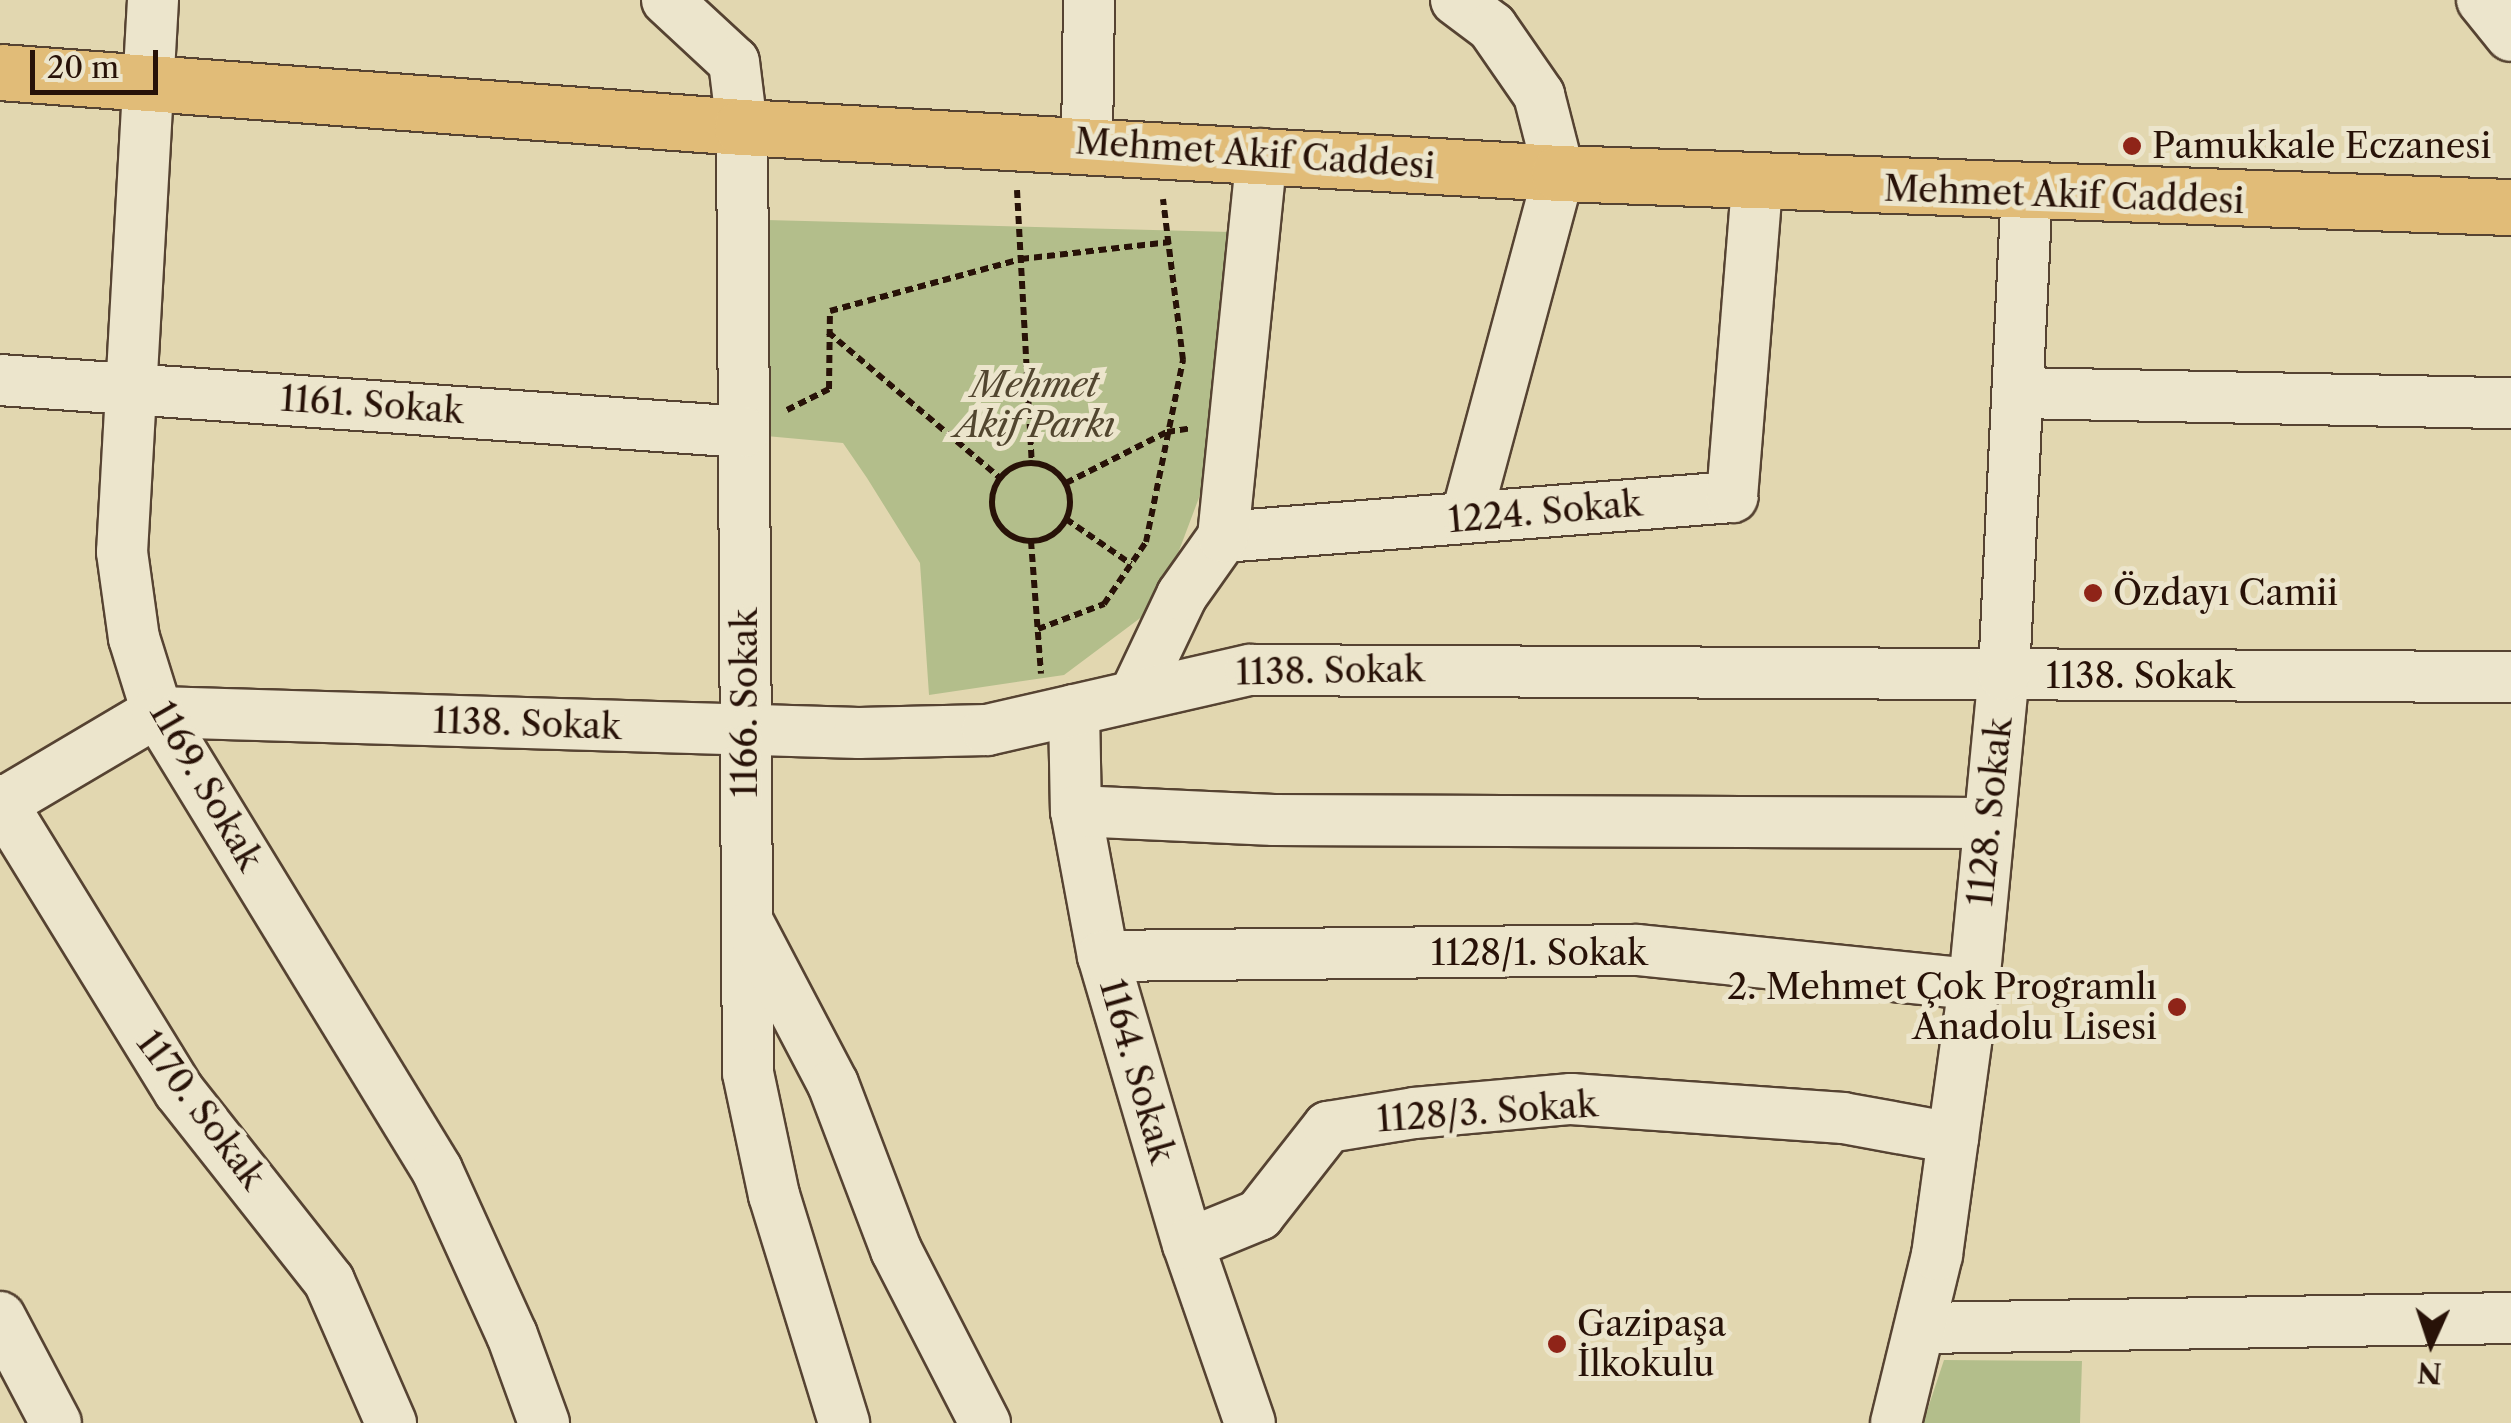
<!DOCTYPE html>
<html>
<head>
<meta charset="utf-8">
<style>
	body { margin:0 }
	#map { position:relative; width:2511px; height:1423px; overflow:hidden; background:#e2d7b0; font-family:"Libre Caslon Text",serif }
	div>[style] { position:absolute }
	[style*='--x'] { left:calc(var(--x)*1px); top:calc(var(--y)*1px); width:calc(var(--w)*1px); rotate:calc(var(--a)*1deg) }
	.green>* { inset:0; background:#b3be8b }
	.path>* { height:6px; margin-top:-3px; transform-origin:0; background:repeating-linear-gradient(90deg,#281208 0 8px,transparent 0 13px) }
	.path>.ring { margin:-3px; padding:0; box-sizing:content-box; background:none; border:6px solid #281208; border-radius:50% }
	.roads { filter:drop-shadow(2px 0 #564332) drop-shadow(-2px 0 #564332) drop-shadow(0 2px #564332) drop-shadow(0 -2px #564332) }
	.minor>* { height:50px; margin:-25px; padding:0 25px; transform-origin:25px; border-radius:25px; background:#ece5cc }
	.major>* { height:55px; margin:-27.5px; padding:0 27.5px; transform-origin:27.5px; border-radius:27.5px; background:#e1bc78 }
	.dots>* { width:28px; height:28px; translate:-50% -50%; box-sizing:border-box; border:5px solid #ece5cc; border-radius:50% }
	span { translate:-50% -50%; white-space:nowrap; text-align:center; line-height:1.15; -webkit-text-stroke:10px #ece5cc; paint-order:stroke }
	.poi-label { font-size:35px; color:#281208 }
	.left { translate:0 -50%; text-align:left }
	.right { translate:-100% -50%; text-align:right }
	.street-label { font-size:35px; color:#281208 }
	.park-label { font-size:35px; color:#52462f; font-style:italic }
	.north { position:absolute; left:2381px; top:1293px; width:100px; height:100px; -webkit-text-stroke:8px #ece5cc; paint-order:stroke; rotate:183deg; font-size:28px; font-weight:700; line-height:40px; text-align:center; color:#281208 }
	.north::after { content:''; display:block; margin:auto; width:35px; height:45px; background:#281208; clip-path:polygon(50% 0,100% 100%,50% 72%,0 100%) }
	.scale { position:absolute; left:30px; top:50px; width:128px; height:45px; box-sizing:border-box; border:5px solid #281208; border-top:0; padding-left:12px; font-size:30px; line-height:35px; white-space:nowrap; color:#281208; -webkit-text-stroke:8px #ece5cc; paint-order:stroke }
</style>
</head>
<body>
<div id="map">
	<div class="green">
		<i style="clip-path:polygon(766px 220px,1231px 232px,1212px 463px,1159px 604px,1064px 675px,929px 695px,920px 563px,867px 478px,843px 443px,766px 436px)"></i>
		<i style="clip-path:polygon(1944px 1360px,2082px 1361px,2080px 1423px,1923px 1423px)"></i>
	</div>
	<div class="path">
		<i style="--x:1017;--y:190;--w:273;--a:86.9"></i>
		<i style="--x:828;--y:332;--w:226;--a:40.3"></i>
		<i style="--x:787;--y:410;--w:47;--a:-26.6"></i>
		<i style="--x:829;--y:389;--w:78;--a:-89.3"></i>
		<i style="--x:830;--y:311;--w:198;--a:-15.2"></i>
		<i style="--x:1021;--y:259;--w:150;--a:-6.5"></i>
		<i class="ring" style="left:992px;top:463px;width:72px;height:72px"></i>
		<i style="--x:1066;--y:483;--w:113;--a:-26.8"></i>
		<i style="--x:1167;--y:432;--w:25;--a:-9"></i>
		<i style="--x:1066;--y:519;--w:79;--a:34.7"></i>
		<i style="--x:1031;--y:541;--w:133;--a:85.7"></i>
		<i style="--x:1038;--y:629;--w:71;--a:-20.7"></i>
		<i style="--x:1104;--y:604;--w:75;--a:-55.9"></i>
		<i style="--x:1146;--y:542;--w:186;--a:-78.5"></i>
		<i style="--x:1183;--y:360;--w:162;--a:-97.1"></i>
	</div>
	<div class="roads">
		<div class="minor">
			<i style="--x:153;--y:0;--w:553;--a:93.21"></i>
			<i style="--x:122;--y:552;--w:87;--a:82.1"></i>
			<i style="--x:134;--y:638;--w:77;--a:72.7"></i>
			<i style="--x:157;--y:712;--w:537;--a:58.56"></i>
			<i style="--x:437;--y:1170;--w:181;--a:65.6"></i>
			<i style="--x:512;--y:1335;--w:94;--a:70"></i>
			<i style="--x:667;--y:0;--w:91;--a:42.8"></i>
			<i style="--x:734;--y:62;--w:65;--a:83"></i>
			<i style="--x:742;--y:127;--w:946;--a:89.64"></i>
			<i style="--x:748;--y:1073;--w:125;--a:78"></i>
			<i style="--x:774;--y:1195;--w:239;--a:72.9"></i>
			<i style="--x:1456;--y:0;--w:45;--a:36.9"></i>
			<i style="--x:1492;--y:27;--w:83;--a:55.3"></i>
			<i style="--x:1539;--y:95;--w:81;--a:75.6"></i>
			<i style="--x:1559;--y:173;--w:357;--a:105.1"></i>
			<i style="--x:2482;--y:0;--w:46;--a:51.1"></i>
			<i style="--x:1087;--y:142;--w:142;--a:-89.2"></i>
			<i style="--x:0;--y:380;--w:745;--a:4"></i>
			<i style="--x:2020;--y:393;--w:491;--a:1.2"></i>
			<i style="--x:1223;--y:537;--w:511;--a:-4.49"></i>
			<i style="--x:1732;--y:497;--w:314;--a:-85.4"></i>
			<i style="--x:1136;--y:692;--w:107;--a:-64.6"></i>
			<i style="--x:1182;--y:595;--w:71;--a:-54.7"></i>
			<i style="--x:1223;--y:537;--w:385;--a:-84.2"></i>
			<i style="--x:1074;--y:710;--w:101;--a:88.9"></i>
			<i style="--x:1076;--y:811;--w:147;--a:79.5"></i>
			<i style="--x:1103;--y:956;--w:300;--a:73.6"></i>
			<i style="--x:1188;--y:1244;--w:189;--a:70.9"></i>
			<i style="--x:0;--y:800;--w:342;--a:58.4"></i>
			<i style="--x:179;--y:1091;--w:242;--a:51.7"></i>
			<i style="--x:329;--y:1281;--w:155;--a:66.4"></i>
			<i style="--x:3;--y:803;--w:179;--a:-30.6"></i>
			<i style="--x:157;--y:712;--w:702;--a:1.71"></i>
			<i style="--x:859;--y:733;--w:128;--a:-1.3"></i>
			<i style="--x:987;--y:730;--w:270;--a:-12.9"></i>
			<i style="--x:1250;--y:670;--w:1261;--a:0.32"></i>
			<i style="--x:1076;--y:811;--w:198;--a:2.6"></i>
			<i style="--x:1274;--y:820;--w:713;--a:0.24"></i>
			<i style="--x:750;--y:926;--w:178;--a:62.3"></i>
			<i style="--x:833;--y:1084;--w:178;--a:69.2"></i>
			<i style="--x:896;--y:1250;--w:195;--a:62.8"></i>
			<i style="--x:1103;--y:956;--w:534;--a:-0.64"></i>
			<i style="--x:1637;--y:950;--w:339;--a:5.8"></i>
			<i style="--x:1188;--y:1244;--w:77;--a:-22.2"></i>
			<i style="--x:1259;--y:1215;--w:112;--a:-51.9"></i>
			<i style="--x:1328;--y:1127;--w:87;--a:-9.2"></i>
			<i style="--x:1414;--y:1113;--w:158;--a:-5.1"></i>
			<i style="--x:1571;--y:1099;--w:273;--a:4"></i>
			<i style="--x:1843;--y:1118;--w:112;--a:10.3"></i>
			<i style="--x:0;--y:1317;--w:120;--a:62.2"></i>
			<i style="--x:1923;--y:1328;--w:588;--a:-0.97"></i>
			<i style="--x:1896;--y:1423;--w:173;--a:-76.3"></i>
			<i style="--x:1937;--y:1255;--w:274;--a:-82.2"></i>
			<i style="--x:1974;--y:984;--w:310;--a:-84.5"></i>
			<i style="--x:2004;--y:675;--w:482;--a:-87.3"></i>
		</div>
		<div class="major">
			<i style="--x:0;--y:72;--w:744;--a:4.24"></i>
			<i style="--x:742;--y:127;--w:818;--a:3.22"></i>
			<i style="--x:1559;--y:173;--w:953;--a:2.05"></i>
		</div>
	</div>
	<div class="dots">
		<i style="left:2132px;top:146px;background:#8f2418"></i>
		<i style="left:2093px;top:593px;background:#8f2418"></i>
		<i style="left:2177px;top:1007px;background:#8f2418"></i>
		<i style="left:1557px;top:1344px;background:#8f2418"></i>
	</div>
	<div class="poi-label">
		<span class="left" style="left:2152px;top:146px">Pamukkale Eczanesi</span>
		<span class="left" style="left:2113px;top:593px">Özdayı Camii</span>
		<span class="right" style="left:2157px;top:1007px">2. Mehmet Çok Programlı<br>Anadolu Lisesi</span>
		<span class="left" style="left:1577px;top:1344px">Gazipaşa<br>İlkokulu</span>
	</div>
	<div class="street-label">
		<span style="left:1255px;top:154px;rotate:4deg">Mehmet Akif Caddesi</span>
		<span style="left:2064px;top:195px;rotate:2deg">Mehmet Akif Caddesi</span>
		<span style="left:372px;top:405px;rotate:4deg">1161. Sokak</span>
		<span style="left:1545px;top:512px;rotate:-5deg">1224. Sokak</span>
		<span style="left:1330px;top:671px;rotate:-1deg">1138. Sokak</span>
		<span style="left:2140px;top:676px">1138. Sokak</span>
		<span style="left:745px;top:703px;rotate:-90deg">1166. Sokak</span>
		<span style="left:527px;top:724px;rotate:2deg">1138. Sokak</span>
		<span style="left:206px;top:786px;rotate:60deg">1169. Sokak</span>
		<span style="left:1990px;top:812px;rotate:-84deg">1128. Sokak</span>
		<span style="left:1539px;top:953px">1128/1. Sokak</span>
		<span style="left:1137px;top:1071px;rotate:74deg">1164. Sokak</span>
		<span style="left:201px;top:1110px;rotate:53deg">1170. Sokak</span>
		<span style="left:1487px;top:1112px;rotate:-4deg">1128/3. Sokak</span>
	</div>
	<div class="park-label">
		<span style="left:1035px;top:405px">Mehmet<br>Akif Parkı</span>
	</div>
	<div class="north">N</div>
	<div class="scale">20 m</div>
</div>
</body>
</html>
